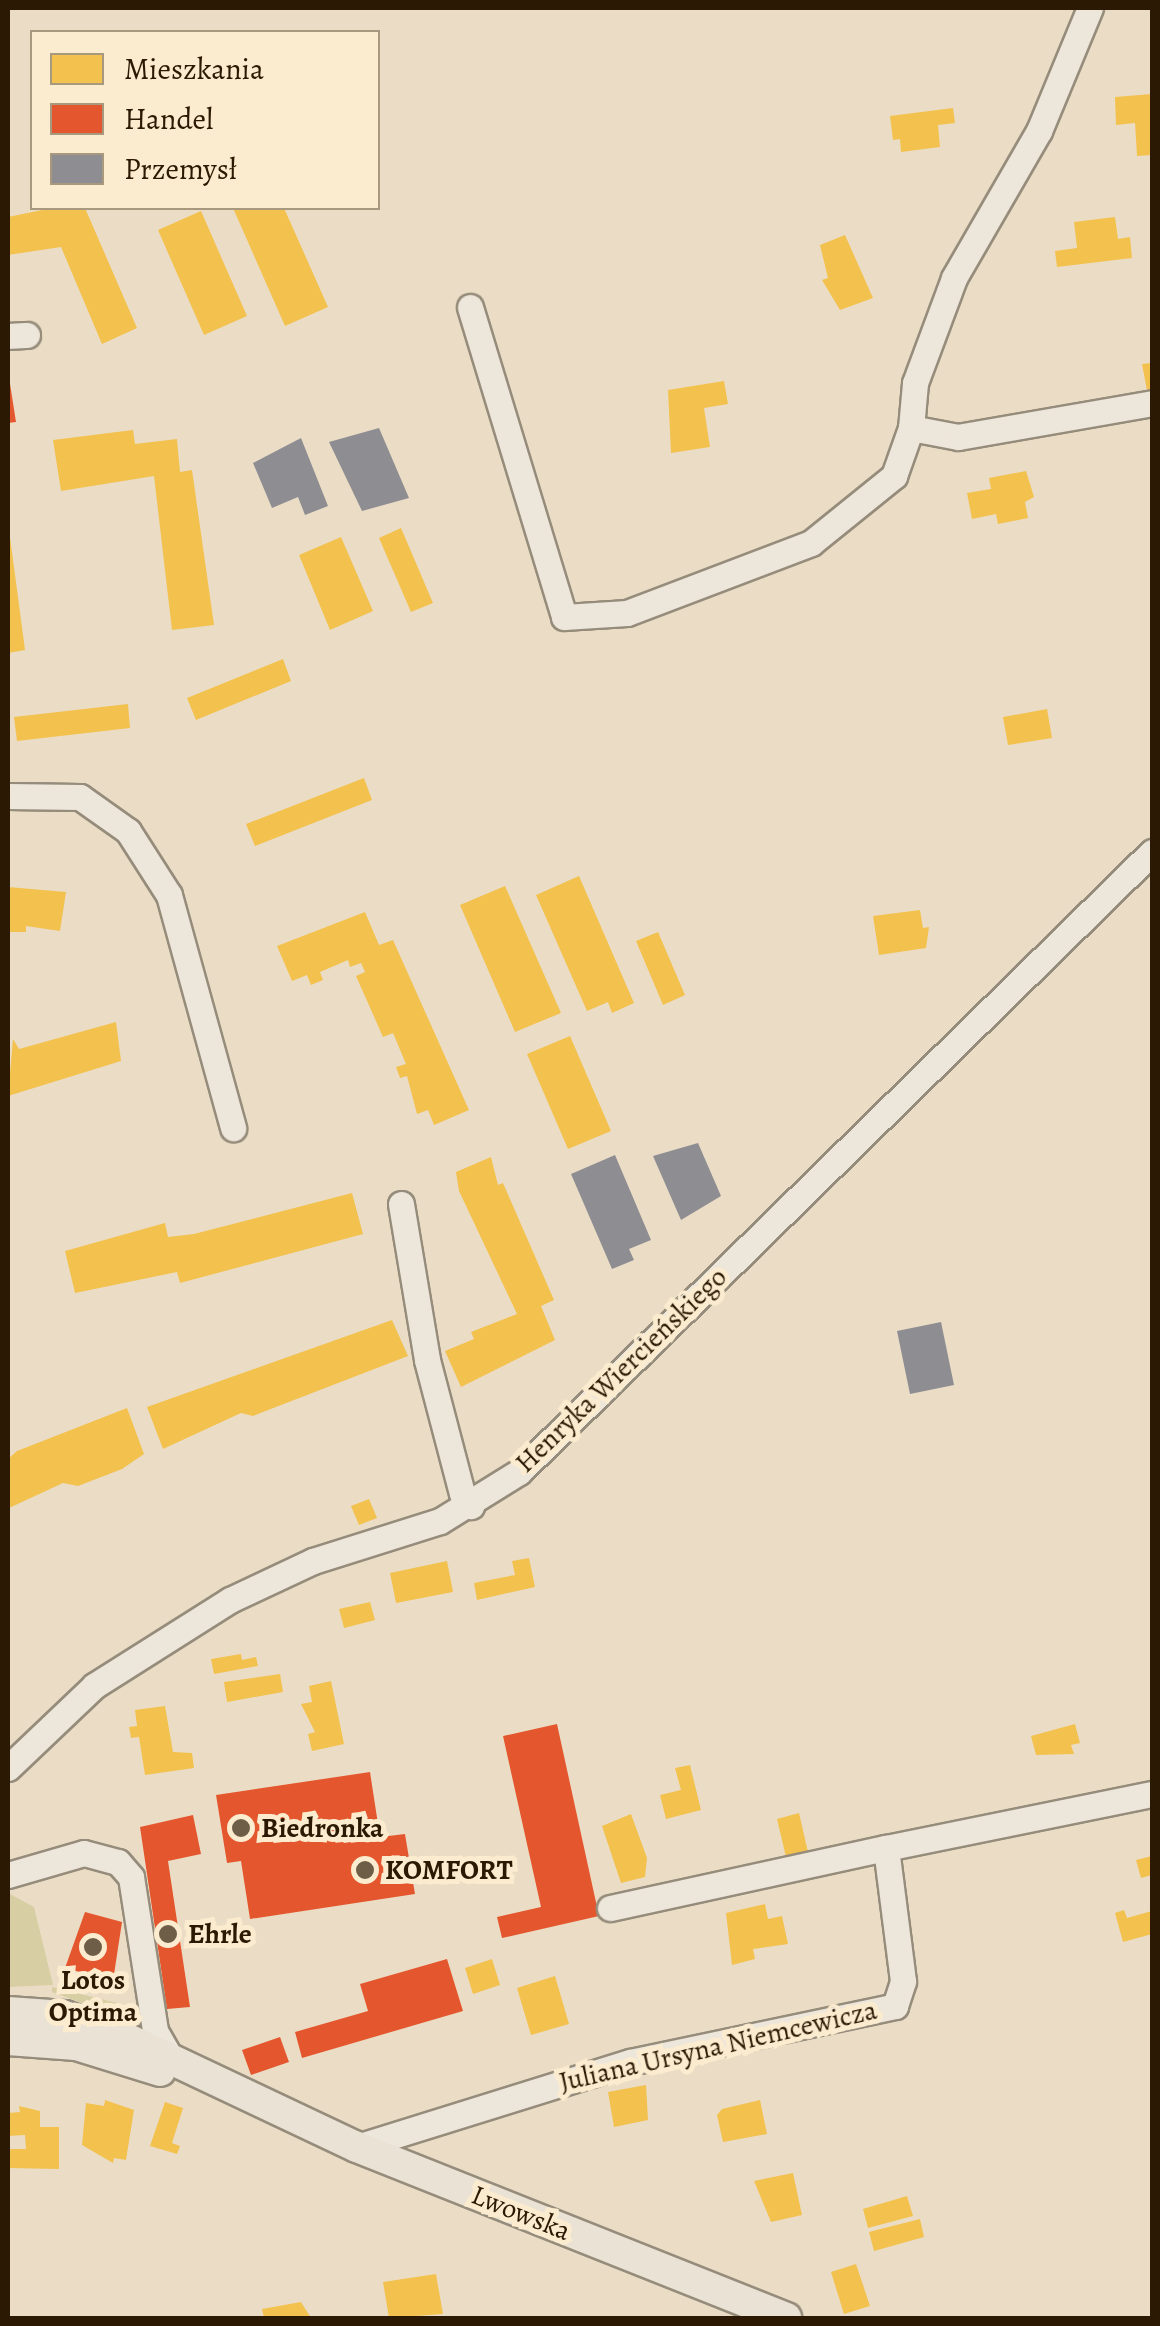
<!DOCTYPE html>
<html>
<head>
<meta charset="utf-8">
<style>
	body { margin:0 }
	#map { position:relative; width:1160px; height:2326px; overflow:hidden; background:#ebddc5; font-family:Alegreya,serif }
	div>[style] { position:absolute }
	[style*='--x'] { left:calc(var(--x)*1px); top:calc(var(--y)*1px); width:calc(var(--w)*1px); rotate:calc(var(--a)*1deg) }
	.green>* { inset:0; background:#d7cea3 }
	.homes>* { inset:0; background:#f2c14e }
	.shops>* { inset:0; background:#e4572e }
	.industry>* { inset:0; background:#8d8d92 }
	.roads { filter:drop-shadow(2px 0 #968c7b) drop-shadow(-2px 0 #968c7b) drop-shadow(0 2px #968c7b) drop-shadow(0 -2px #968c7b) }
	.minor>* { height:25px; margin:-12.5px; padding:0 12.5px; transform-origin:12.5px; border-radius:12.5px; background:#ede6da }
	.major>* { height:30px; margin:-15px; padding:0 15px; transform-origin:15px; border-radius:15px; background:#eae2d4 }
	.dots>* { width:28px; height:28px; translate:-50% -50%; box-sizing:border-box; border:5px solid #fceccf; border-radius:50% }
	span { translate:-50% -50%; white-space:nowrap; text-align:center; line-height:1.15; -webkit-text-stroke:10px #fceccf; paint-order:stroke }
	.street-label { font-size:28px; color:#2b1903 }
	.poi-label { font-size:28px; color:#2b1903; font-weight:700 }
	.left { translate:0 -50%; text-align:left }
	.frame { position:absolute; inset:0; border:10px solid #2b1903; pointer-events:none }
	.legend { position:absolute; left:30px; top:30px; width:350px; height:180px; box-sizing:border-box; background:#fceccf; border:2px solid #a8987d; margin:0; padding:12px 18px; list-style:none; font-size:30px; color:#2b1903 }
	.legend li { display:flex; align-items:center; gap:20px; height:50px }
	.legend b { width:50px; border:2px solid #a8987d }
</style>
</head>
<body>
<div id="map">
	<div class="green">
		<i style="clip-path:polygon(8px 1893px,34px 1907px,53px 1985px,8px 1987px)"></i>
		<i style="clip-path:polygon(52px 1987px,129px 2006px,135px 2015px,114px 2015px,52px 1992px)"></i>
	</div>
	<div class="homes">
		<i style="clip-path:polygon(1152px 94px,1152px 155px,1137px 156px,1135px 123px,1116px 125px,1115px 97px)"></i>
		<i style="clip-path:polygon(953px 108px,955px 123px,938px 125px,940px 147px,901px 152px,900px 139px,893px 140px,890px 116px)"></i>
		<i style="clip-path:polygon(52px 208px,85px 208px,137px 328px,102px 344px,61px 247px,8px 255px,8px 217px)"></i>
		<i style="clip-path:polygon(233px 208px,284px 208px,328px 307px,285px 326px)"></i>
		<i style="clip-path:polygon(201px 211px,247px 316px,204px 335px,158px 230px)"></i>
		<i style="clip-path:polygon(1115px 217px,1118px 239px,1130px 237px,1132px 258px,1057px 267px,1055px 251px,1077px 248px,1074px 222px)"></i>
		<i style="clip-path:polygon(845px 235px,873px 298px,840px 310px,822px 280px,828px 278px,820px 245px)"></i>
		<i style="clip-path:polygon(1152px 363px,1152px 389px,1147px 390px,1142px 364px)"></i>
		<i style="clip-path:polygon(724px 381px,728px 404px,704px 408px,710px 447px,671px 453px,668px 390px)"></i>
		<i style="clip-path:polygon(133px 430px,135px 444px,177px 439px,180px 472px,192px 470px,214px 625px,172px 630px,154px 476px,61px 491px,53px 440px)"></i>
		<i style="clip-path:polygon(1026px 471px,1034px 497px,1025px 502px,1028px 518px,998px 524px,996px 514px,972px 519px,967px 493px,991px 489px,989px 478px)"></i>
		<i style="clip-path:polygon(8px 522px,25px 650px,8px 653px)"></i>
		<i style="clip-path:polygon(401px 528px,433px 603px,411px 612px,379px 538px)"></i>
		<i style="clip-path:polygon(341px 537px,373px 611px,330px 630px,299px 555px)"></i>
		<i style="clip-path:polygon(283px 659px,291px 681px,196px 720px,187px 698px)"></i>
		<i style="clip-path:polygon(128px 704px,130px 728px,17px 741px,14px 717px)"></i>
		<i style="clip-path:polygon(1047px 709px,1052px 738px,1008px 745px,1003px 717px)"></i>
		<i style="clip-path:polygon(364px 778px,372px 800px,255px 846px,246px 824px)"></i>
		<i style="clip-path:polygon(579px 876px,634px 1003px,612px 1013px,608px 1002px,587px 1011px,536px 895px)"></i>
		<i style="clip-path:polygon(505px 886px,561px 1013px,515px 1032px,460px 905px)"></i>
		<i style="clip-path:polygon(8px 887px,66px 892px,60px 931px,26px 926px,26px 932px,8px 932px)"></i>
		<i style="clip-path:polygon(920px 910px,923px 928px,929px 927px,926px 948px,879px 955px,873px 916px)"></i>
		<i style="clip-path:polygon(365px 912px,379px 945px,393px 940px,469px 1110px,434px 1125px,428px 1110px,417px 1114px,407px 1076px,400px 1078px,396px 1067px,406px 1064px,393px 1033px,383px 1037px,356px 976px,365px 972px,361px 963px,350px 967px,348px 960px,320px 972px,323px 980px,311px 985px,307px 975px,292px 981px,277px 946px)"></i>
		<i style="clip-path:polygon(658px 932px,685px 995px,663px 1005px,636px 941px)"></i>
		<i style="clip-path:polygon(116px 1022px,121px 1061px,8px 1096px,13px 1039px,19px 1049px)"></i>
		<i style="clip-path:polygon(570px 1036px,611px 1131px,568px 1149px,527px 1054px)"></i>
		<i style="clip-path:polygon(491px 1157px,498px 1185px,503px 1183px,554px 1300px,541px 1306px,555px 1340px,461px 1387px,445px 1351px,474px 1339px,471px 1332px,517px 1314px,459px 1191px,456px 1172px)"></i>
		<i style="clip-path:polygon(352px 1193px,363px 1234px,180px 1283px,177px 1272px,75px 1293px,65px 1251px,165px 1223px,168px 1237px,194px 1234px)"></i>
		<i style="clip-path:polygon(392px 1320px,408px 1356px,253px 1416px,241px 1413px,163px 1449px,147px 1407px)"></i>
		<i style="clip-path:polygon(127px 1408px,144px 1454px,122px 1469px,78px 1486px,63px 1483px,9px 1508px,8px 1459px,17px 1451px)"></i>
		<i style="clip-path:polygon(369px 1499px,377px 1518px,359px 1525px,351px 1506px)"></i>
		<i style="clip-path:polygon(529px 1558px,535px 1587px,477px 1600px,474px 1583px,515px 1575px,512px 1561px)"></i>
		<i style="clip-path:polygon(447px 1561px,453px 1592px,396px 1603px,390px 1573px)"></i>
		<i style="clip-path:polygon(370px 1602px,375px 1620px,344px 1628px,339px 1609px)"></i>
		<i style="clip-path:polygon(241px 1654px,242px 1660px,256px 1657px,258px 1666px,214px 1674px,211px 1659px)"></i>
		<i style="clip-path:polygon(280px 1674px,283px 1692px,227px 1702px,224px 1682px)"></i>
		<i style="clip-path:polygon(331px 1681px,344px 1744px,312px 1751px,308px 1734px,315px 1732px,301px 1704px,312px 1702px,309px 1686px)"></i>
		<i style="clip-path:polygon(165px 1706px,173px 1752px,192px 1753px,194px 1768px,145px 1775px,139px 1737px,131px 1738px,129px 1727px,137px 1726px,135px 1710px)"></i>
		<i style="clip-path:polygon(1075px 1724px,1080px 1743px,1071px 1745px,1074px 1754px,1036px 1755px,1031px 1736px)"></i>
		<i style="clip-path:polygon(690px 1765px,701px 1810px,666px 1819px,660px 1795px,681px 1790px,675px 1768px)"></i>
		<i style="clip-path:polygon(799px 1813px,808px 1852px,786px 1857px,777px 1819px)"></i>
		<i style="clip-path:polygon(631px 1814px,647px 1858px,645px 1877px,621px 1883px,602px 1826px)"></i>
		<i style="clip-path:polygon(1152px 1856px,1152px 1875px,1141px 1878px,1136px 1860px)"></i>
		<i style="clip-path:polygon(765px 1904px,768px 1919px,782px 1916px,788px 1944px,753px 1949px,755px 1959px,732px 1965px,726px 1913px)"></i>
		<i style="clip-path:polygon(1124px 1910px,1127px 1918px,1152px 1911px,1152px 1934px,1123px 1942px,1115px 1913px)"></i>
		<i style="clip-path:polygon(492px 1959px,500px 1985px,473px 1994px,465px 1968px)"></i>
		<i style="clip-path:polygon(555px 1976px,569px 2024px,531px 2035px,517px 1988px)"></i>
		<i style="clip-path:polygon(646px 2085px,648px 2120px,614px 2127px,608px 2092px)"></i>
		<i style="clip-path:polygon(105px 2100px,134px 2110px,126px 2160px,114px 2158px,113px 2163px,82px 2145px,86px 2103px,104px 2106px)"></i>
		<i style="clip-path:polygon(760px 2100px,767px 2134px,723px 2142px,717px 2115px,722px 2109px)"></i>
		<i style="clip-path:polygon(165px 2102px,183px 2108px,172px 2143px,180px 2146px,177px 2154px,150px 2146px)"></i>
		<i style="clip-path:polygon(19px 2106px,40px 2111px,40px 2127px,59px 2127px,59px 2169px,8px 2168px,8px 2149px,26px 2149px,25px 2135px,8px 2136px,8px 2113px,20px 2112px)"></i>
		<i style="clip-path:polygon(793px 2173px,802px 2215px,771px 2222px,754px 2181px)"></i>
		<i style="clip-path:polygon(907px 2196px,913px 2216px,868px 2228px,863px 2209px)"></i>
		<i style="clip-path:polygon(920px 2219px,924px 2237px,874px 2251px,869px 2232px)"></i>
		<i style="clip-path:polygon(856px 2264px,870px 2306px,844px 2314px,831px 2272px)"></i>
		<i style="clip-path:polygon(436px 2274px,443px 2314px,389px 2318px,383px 2282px)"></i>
		<i style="clip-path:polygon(301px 2302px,311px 2318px,264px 2318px,262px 2309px)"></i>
	</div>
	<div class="shops">
		<i style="clip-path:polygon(8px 371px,16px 422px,8px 423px)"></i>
		<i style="clip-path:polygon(557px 1724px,599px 1916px,502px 1938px,497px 1917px,541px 1907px,503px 1736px)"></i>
		<i style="clip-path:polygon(370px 1772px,380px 1837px,405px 1834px,415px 1894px,250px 1919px,241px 1861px,227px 1863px,216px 1795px)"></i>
		<i style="clip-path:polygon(193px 1815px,201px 1854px,168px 1861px,190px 2007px,167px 2009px,140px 1827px)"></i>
		<i style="clip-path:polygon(85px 1912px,122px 1922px,113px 1981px,65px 1968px)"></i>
		<i style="clip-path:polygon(447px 1959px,463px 2011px,302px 2058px,295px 2032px,368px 2011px,360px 1984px)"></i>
		<i style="clip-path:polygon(280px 2037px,289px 2062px,251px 2075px,242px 2050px)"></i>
	</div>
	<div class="industry">
		<i style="clip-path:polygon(379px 428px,409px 498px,362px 511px,329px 442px)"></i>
		<i style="clip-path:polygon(301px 438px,328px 506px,305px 515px,298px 497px,272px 508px,253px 463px)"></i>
		<i style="clip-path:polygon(698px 1143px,721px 1196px,681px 1220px,653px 1156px)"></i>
		<i style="clip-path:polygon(615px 1155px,651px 1240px,629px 1249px,634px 1260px,612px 1269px,571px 1174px)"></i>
		<i style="clip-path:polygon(941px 1322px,954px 1385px,910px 1394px,897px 1331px)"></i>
	</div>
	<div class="roads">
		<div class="minor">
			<i style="--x:470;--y:307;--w:324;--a:73.1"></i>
			<i style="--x:564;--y:617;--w:63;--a:-3.6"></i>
			<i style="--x:627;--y:613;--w:197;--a:-20.8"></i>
			<i style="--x:811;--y:543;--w:107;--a:-38.9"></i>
			<i style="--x:894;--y:476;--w:51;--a:-70.5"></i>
			<i style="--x:911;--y:428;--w:45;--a:-84.9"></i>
			<i style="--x:915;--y:383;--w:112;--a:-69.6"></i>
			<i style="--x:954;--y:278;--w:170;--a:-60"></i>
			<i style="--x:1039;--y:131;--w:133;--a:-67.5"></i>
			<i style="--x:8;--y:336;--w:19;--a:-3"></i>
			<i style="--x:911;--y:428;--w:48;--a:10.8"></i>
			<i style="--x:958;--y:437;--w:197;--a:-9.9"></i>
			<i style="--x:8;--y:796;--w:72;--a:0.8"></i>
			<i style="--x:80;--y:797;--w:59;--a:35.3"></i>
			<i style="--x:128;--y:831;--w:76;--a:57.4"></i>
			<i style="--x:169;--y:895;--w:242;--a:74.6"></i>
			<i style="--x:401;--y:1204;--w:158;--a:80.5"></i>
			<i style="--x:427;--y:1360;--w:138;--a:75.3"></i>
			<i style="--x:462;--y:1493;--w:16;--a:55"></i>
			<i style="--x:8;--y:1768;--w:119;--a:-43.6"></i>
			<i style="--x:94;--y:1686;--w:161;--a:-32.3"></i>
			<i style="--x:230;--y:1600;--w:92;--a:-25.2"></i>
			<i style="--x:313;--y:1561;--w:133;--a:-17.5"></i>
			<i style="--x:440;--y:1521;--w:93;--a:-31.8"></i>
			<i style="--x:519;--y:1472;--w:886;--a:-44.41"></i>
			<i style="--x:8;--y:1875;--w:79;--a:-16.1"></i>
			<i style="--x:84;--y:1853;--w:35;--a:15"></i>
			<i style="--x:118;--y:1862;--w:20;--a:49"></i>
			<i style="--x:131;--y:1877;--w:156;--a:81.1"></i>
			<i style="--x:155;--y:2031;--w:36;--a:60"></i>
			<i style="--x:610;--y:1908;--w:282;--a:-12.3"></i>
			<i style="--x:357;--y:2147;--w:286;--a:-17.3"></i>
			<i style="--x:630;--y:2062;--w:271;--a:-11.9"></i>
			<i style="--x:895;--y:2006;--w:26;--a:-72"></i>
			<i style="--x:903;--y:1981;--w:134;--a:-97.3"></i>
			<i style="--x:886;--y:1848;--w:271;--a:-11.5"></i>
		</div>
		<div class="major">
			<i style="--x:8;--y:2012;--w:57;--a:4"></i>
			<i style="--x:65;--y:2016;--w:65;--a:19.8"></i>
			<i style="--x:126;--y:2038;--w:255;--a:25.3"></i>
			<i style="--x:357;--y:2147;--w:462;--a:21.7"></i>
			<i style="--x:8;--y:2040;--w:68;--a:4.2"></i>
			<i style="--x:76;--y:2045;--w:88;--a:17.2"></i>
		</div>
	</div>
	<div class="dots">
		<i style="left:241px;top:1828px;background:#6e5e47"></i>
		<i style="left:365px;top:1870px;background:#6e5e47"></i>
		<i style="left:168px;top:1934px;background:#6e5e47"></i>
		<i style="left:93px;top:1947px;background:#6e5e47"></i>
	</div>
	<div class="street-label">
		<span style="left:621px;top:1370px;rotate:-44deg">Henryka Wiercieńskiego</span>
		<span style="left:718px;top:2046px;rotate:-13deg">Juliana Ursyna Niemcewicza</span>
		<span style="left:521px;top:2213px;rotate:22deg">Lwowska</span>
	</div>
	<div class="poi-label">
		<span class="left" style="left:261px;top:1828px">Biedronka</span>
		<span class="left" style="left:385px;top:1870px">KOMFORT</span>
		<span class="left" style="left:188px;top:1934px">Ehrle</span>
		<span style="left:93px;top:1996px">Lotos<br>Optima</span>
	</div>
	<div class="frame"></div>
	<ul class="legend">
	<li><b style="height:28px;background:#f2c14e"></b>Mieszkania</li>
	<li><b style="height:28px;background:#e4572e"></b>Handel</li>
	<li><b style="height:28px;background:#8d8d92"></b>Przemysł</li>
	</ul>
</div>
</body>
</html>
